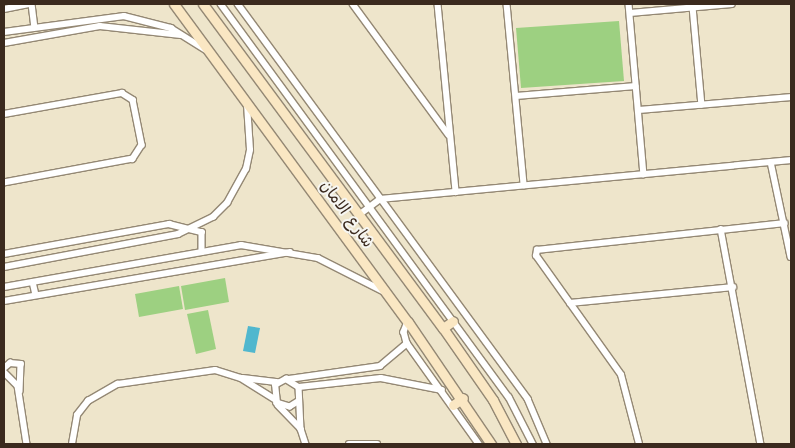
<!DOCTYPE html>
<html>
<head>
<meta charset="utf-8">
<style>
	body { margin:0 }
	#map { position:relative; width:795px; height:448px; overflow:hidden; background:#eee5cb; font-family:"Architects Daughter","Playpen Sans Arabic",sans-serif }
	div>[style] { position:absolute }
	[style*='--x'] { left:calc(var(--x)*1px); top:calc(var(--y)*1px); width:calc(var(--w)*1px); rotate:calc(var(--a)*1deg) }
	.green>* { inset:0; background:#9dd081 }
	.water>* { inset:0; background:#50b7ce }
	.roads { filter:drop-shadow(1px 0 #948874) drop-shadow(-1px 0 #948874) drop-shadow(0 1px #948874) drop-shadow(0 -1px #948874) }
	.street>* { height:5.5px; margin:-2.75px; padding:0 2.75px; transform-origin:2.75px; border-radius:2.75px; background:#fff }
	.secondary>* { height:9px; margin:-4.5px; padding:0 4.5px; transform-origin:4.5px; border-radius:4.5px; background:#fae7c3 }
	span { translate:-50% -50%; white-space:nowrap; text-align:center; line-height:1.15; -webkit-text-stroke:4px #f6f6f2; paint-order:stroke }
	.street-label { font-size:16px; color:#3b2a1e }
	.frame { position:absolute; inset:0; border:5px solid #3b2a1e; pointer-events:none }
</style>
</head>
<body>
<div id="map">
	<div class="green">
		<i style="clip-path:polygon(619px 21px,624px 81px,521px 88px,516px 28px)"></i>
		<i style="clip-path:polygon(225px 278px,229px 302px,185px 310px,181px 286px)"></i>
		<i style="clip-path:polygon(179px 286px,183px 309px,139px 317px,135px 294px)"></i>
		<i style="clip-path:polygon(208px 310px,216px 349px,196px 354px,187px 314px)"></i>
	</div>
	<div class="water">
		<i style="clip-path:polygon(248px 326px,260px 328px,255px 353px,243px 351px)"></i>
	</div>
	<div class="roads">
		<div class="street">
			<i style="--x:32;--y:4;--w:23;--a:83"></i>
			<i style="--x:221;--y:4;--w:487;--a:53.8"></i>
			<i style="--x:509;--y:397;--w:53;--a:62.9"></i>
			<i style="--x:238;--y:4;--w:490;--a:53.7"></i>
			<i style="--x:528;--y:399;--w:49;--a:67.1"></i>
			<i style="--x:353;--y:4;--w:162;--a:53.8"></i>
			<i style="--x:438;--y:4;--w:189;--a:84.5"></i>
			<i style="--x:507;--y:4;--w:182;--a:84.6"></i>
			<i style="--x:629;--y:4;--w:171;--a:85"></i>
			<i style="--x:693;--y:7;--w:98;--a:84.8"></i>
			<i style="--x:4;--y:9;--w:25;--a:-11"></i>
			<i style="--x:630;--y:13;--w:102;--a:-5"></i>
			<i style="--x:4;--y:32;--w:121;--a:-7.6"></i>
			<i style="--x:124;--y:16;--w:49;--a:14.3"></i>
			<i style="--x:171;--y:28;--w:40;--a:32"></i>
			<i style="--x:4;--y:43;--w:97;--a:-10"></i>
			<i style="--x:100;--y:26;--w:81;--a:6.4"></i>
			<i style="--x:516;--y:96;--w:120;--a:-4.8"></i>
			<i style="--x:639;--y:110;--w:153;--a:-4.9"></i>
			<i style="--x:4;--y:114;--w:120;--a:-10.1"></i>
			<i style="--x:122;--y:93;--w:13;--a:32"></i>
			<i style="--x:133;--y:100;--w:46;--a:78.7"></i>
			<i style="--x:142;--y:145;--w:17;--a:123"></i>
			<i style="--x:133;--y:159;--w:131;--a:169.5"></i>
			<i style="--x:771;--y:162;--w:97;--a:78.1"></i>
			<i style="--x:359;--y:215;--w:26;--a:-37"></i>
			<i style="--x:380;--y:199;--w:413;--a:-5.4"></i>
			<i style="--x:721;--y:229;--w:219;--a:79.5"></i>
			<i style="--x:4;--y:254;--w:168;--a:-10.3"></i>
			<i style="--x:169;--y:224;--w:34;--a:14"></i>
			<i style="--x:202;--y:232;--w:20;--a:90"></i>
			<i style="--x:4;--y:267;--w:177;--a:-10.7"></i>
			<i style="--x:178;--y:234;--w:39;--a:-26"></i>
			<i style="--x:213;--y:217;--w:20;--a:-45"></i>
			<i style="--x:227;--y:203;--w:39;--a:-61"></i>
			<i style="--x:246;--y:169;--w:19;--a:-78"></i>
			<i style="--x:250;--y:150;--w:45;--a:-93.8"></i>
			<i style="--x:33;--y:282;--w:13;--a:77"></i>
			<i style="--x:4;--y:287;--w:241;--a:-10"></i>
			<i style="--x:241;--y:245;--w:78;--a:9.6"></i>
			<i style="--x:318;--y:258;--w:73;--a:26.9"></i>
			<i style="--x:4;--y:301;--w:290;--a:-9.7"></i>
			<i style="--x:570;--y:303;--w:164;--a:-5.6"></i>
			<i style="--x:408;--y:322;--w:11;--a:112"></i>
			<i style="--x:404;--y:332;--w:11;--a:75"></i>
			<i style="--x:407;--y:343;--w:124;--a:54.5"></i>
			<i style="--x:4;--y:368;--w:8;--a:-40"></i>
			<i style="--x:10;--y:363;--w:11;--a:5"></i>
			<i style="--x:21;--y:364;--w:27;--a:92"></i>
			<i style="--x:4;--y:372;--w:20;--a:45"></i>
			<i style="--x:18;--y:386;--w:59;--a:81.2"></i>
			<i style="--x:243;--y:378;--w:35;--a:7"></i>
			<i style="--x:289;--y:379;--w:92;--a:-8.1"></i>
			<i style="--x:380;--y:366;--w:35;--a:-40"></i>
			<i style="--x:299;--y:387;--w:82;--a:-6.3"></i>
			<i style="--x:381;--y:378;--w:62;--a:11.1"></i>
			<i style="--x:298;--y:402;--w:9;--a:148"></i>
			<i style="--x:290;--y:407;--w:14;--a:-163"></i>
			<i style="--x:277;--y:403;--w:18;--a:-96"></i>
			<i style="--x:275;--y:385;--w:13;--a:-29"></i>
			<i style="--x:286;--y:379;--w:15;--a:32"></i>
			<i style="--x:299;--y:387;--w:42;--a:87.3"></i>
			<i style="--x:301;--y:429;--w:16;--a:72"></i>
			<i style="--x:278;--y:405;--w:33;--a:46"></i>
			<i style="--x:72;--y:444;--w:29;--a:-80"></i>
			<i style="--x:77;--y:415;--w:18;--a:-52"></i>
			<i style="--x:88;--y:401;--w:34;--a:-30"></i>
			<i style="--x:118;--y:384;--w:98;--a:-8.2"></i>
			<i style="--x:215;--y:370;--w:27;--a:17"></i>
			<i style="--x:241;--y:378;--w:39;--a:32"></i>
			<i style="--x:349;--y:444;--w:28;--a:0"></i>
			<i style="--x:639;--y:444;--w:71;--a:-104.6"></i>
			<i style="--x:621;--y:375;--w:146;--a:-125.5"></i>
			<i style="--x:536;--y:256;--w:6;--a:-81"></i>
			<i style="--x:537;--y:250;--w:249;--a:-6.2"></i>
		</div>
		<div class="secondary">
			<i style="--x:174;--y:4;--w:395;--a:53.7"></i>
			<i style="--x:408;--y:322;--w:148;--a:55.8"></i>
			<i style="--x:203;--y:4;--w:403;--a:53.5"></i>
			<i style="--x:443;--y:328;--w:88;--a:55.2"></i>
			<i style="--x:493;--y:400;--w:50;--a:62.4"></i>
			<i style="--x:443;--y:328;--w:12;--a:-35"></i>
			<i style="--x:453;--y:405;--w:12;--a:-35"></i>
		</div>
	</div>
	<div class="street-label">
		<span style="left:347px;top:214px;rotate:54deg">شارع الامان</span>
	</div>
	<div class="frame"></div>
</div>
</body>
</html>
